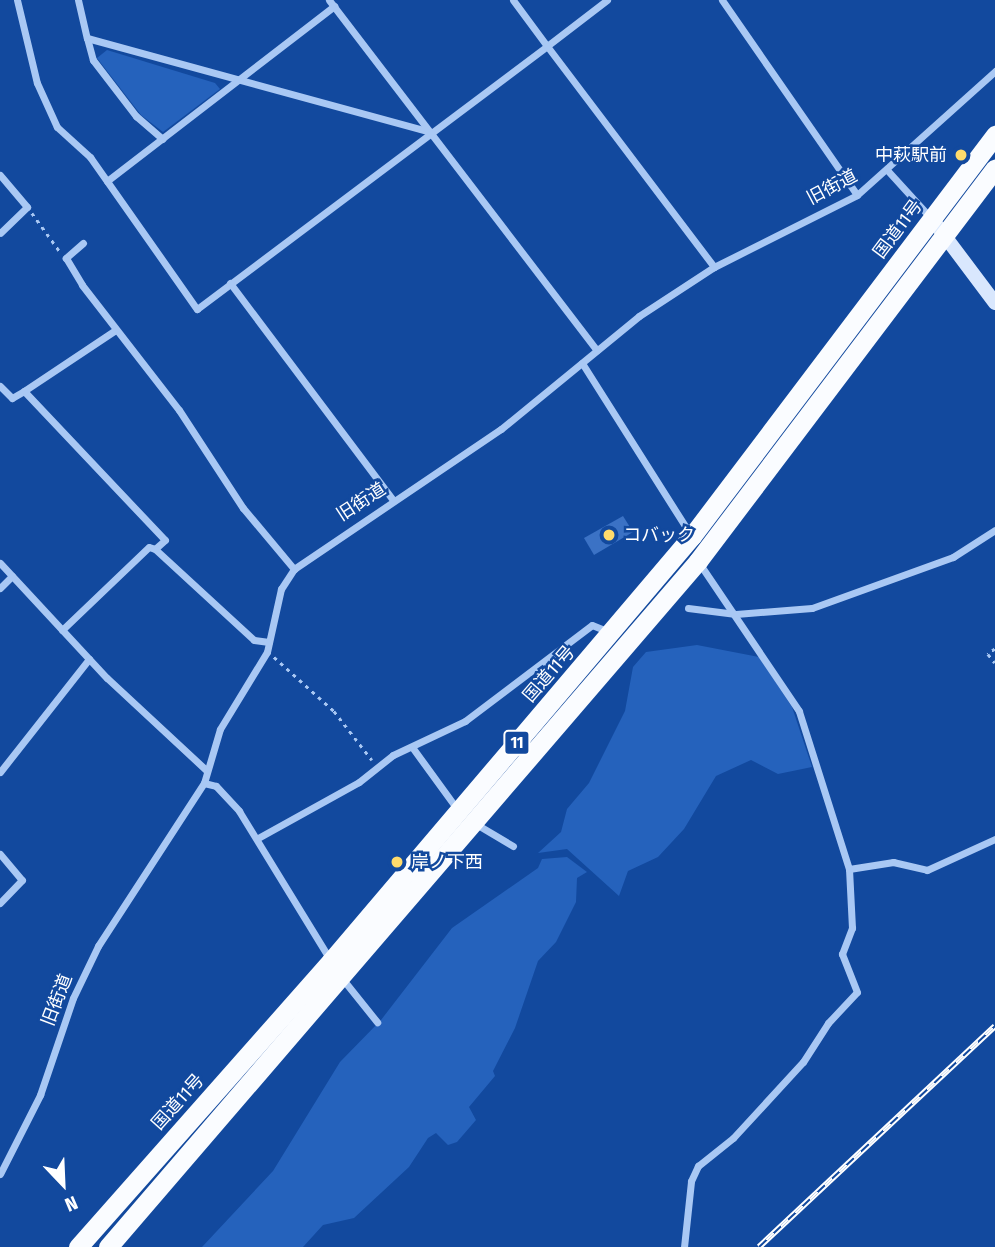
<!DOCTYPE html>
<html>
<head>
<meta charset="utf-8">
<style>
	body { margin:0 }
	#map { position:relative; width:995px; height:1247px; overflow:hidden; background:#12499e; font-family:"Fira Sans Condensed","Noto Sans JP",sans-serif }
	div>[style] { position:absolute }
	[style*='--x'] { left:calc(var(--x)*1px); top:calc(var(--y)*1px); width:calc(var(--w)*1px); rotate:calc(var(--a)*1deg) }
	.green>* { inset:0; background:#2562bc }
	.building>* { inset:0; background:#3b72c5 }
	.path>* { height:2.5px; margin-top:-1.25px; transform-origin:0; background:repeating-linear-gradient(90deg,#a9c8f4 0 3.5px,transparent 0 8.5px) }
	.minor>* { height:7px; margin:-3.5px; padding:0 3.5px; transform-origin:3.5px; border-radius:3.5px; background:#a9c8f4 }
	.secondary>* { height:14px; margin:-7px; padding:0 7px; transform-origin:7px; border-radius:7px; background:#d9e7fd }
	.trunk>* { height:19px; margin:-9.5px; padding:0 9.5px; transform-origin:9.5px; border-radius:9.5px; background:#fafcff }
	.rail>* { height:6px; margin-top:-3px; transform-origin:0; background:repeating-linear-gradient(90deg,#12499e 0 10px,#fff 0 20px); box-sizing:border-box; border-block:2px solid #fff }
	.dots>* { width:19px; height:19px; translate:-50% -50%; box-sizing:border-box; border:4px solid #12499e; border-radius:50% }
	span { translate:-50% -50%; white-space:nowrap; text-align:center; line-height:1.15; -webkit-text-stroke:5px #12499e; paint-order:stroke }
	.shield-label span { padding:2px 5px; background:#12499e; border:2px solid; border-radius:5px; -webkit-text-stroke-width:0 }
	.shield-label { font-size:16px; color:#fff; font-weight:700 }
	.poi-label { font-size:18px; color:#fff }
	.right { translate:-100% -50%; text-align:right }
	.left { translate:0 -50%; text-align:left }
	.street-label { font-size:18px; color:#fff }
	.north { position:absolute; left:28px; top:1149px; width:70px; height:70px; -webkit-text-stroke:5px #12499e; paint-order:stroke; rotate:157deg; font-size:19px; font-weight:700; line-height:28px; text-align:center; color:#fff }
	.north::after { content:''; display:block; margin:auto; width:24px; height:32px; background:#fff; clip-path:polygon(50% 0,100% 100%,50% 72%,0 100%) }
</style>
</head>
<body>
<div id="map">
	<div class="green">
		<i style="clip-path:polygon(107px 50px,215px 83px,220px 89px,163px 132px,141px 115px,97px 58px)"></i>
		<i style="clip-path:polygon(697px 645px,759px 657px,792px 707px,812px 767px,778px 774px,751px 760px,716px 776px,684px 829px,658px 857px,628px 871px,619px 896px,567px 849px,538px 853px,561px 832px,567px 809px,589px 783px,625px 711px,633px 667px,646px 652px)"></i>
		<i style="clip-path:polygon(567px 857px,587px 872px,577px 878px,576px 902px,556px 942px,538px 961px,515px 1028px,493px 1071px,495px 1076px,469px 1107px,476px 1120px,457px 1142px,448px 1145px,436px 1133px,428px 1138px,409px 1167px,354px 1218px,323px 1225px,303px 1247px,202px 1247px,273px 1171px,340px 1062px,381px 1020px,452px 928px,538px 868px,542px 859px)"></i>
	</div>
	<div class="building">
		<i style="clip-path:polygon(623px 516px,633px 532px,594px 555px,584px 538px)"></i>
	</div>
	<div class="path">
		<i style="--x:32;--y:213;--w:49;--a:54.1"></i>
		<i style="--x:995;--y:649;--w:9;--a:144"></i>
		<i style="--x:988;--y:654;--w:11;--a:52"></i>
		<i style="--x:274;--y:657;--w:81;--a:42"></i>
		<i style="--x:334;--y:711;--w:62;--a:52.2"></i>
	</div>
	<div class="minor">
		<i style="--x:17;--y:0;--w:85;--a:76.5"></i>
		<i style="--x:37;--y:83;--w:48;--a:65.6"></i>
		<i style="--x:57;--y:127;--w:45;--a:42.3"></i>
		<i style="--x:90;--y:157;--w:186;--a:54.9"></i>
		<i style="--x:197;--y:309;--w:438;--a:-36.9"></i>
		<i style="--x:547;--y:46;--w:57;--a:-126.5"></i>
		<i style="--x:78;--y:0;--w:39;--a:77"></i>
		<i style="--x:87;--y:38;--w:356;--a:15.3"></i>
		<i style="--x:329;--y:0;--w:441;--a:52.6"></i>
		<i style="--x:607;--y:0;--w:76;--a:142.5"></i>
		<i style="--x:547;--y:46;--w:277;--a:52.9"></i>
		<i style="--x:722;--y:0;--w:237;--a:55.3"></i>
		<i style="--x:87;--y:38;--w:23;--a:75"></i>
		<i style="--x:93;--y:60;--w:71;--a:52.5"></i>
		<i style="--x:136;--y:116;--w:35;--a:41"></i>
		<i style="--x:888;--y:171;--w:62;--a:47.6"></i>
		<i style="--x:0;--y:175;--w:42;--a:49.8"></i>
		<i style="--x:27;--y:207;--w:37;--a:136"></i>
		<i style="--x:107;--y:181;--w:287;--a:-37.6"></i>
		<i style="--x:83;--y:243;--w:23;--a:139"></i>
		<i style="--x:66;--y:258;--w:31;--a:59"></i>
		<i style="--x:82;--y:285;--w:158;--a:52.2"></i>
		<i style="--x:179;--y:410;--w:117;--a:56.9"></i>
		<i style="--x:243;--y:508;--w:80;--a:50.1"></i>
		<i style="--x:230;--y:283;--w:271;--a:53.1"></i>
		<i style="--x:114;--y:331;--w:108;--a:146.3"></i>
		<i style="--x:24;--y:391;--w:205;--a:46.6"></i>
		<i style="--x:165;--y:540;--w:13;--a:138"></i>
		<i style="--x:155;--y:549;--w:134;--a:42.6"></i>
		<i style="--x:254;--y:640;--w:15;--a:8"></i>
		<i style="--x:582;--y:363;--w:202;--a:57.7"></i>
		<i style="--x:0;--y:386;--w:17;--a:45"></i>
		<i style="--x:12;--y:398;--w:14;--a:-30"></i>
		<i style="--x:0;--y:563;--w:157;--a:47.1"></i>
		<i style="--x:107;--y:678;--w:135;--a:42.9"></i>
		<i style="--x:0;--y:588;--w:17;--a:-45"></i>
		<i style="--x:688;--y:608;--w:48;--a:7.1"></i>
		<i style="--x:736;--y:614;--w:76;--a:-4.5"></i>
		<i style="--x:812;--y:608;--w:150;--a:-19.9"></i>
		<i style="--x:953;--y:557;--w:50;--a:-32.7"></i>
		<i style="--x:62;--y:630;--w:120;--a:-43.7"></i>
		<i style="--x:149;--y:547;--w:6;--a:18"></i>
		<i style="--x:412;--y:747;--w:77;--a:54"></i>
		<i style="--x:0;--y:772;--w:144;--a:-51.8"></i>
		<i style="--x:204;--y:783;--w:12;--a:14"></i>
		<i style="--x:216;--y:786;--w:34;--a:47"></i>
		<i style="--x:239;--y:811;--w:172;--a:58.5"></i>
		<i style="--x:476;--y:824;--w:43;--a:30.7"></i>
		<i style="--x:258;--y:838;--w:115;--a:-29"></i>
		<i style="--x:359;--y:782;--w:43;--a:-38.5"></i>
		<i style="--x:393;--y:755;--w:80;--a:-25.3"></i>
		<i style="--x:465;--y:721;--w:159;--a:-37.1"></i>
		<i style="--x:592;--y:625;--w:16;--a:22"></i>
		<i style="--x:0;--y:854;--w:34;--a:50"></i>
		<i style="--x:22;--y:880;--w:32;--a:134"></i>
		<i style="--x:849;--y:869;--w:45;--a:-9"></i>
		<i style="--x:893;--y:862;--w:35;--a:13"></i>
		<i style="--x:927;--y:870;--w:75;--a:-24.5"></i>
		<i style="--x:341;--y:977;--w:58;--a:51.3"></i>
		<i style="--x:0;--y:1174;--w:89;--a:-63.1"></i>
		<i style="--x:40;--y:1095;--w:102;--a:-71.2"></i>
		<i style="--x:73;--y:998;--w:58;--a:-64.3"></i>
		<i style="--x:98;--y:946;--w:194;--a:-57"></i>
		<i style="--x:204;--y:783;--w:56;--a:-73.5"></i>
		<i style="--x:220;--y:729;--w:90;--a:-58.6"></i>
		<i style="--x:267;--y:652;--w:65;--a:-77.5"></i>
		<i style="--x:281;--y:589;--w:24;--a:-57"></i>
		<i style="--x:294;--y:569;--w:250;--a:-34.1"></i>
		<i style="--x:501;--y:429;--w:178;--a:-39.3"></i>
		<i style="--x:639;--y:316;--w:90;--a:-33.2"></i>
		<i style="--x:714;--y:267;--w:160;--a:-26.7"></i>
		<i style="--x:857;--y:195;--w:186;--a:-41.9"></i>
		<i style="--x:684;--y:1247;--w:66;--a:-83.9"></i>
		<i style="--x:691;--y:1181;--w:17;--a:-65"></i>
		<i style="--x:698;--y:1166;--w:45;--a:-38.7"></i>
		<i style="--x:733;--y:1138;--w:103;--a:-47.4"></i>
		<i style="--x:803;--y:1062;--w:46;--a:-57.3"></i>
		<i style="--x:828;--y:1023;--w:42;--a:-46.9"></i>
		<i style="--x:857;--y:992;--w:41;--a:-111.5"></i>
		<i style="--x:842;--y:954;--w:28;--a:-69"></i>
		<i style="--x:852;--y:928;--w:59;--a:-92.9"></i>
		<i style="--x:849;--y:869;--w:166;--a:-107.6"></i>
		<i style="--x:799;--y:711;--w:181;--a:-124"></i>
	</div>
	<div class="secondary">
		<i style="--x:932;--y:219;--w:105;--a:53.1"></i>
	</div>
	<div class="trunk">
		<i style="--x:78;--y:1247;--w:382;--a:-48.5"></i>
		<i style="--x:331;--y:961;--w:558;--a:-49.66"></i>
		<i style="--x:692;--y:536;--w:503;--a:-52.92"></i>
		<i style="--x:108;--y:1247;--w:905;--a:-49.3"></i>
		<i style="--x:698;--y:561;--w:492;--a:-52.9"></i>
	</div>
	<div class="rail">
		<i style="--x:759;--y:1247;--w:323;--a:-43.1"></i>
	</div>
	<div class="dots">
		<i style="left:961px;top:155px;background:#ffdb6c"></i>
		<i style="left:609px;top:535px;background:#ffdb6c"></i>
		<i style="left:397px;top:862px;background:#ffdb6c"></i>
	</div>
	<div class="shield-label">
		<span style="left:517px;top:743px">11</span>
	</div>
	<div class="poi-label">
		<span class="right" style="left:947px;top:155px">中萩駅前</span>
		<span class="left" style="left:623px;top:535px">コバック</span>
		<span class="left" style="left:411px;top:862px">岸ノ下西</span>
	</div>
	<div class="street-label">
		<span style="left:832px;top:187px;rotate:-28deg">旧街道</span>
		<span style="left:898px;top:229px;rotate:-53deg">国道11号</span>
		<span style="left:361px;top:502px;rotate:-33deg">旧街道</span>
		<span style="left:549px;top:674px;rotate:-49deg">国道11号</span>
		<span style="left:57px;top:1000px;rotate:-69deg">旧街道</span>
		<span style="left:178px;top:1102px;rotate:-48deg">国道11号</span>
	</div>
	<div class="north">N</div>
</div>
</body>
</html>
